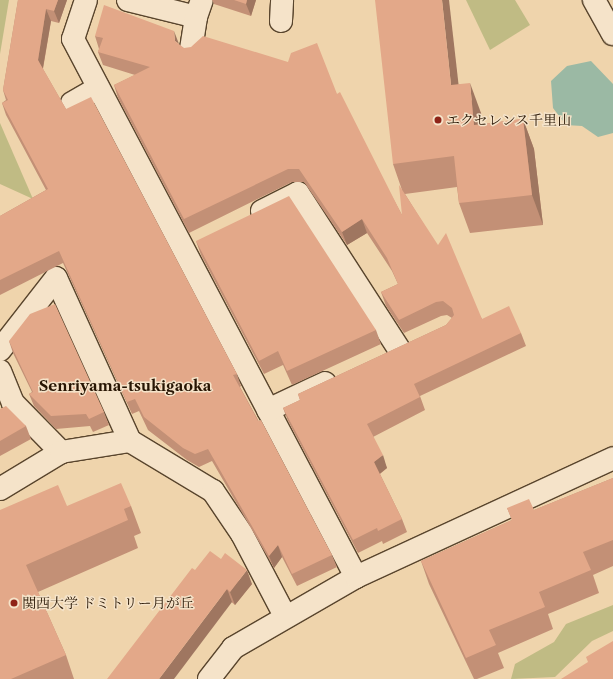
<!DOCTYPE html>
<html>
<head>
<meta charset="utf-8">
<style>
	body { margin:0 }
	#map { position:relative; width:613px; height:679px; overflow:hidden; background:#efd4ac; font-family:"Libre Caslon Text","Noto Serif JP",serif }
	div>[style] { position:absolute }
	[style*='--x'] { left:calc(var(--x)*1px); top:calc(var(--y)*1px); width:calc(var(--w)*1px); rotate:calc(var(--a)*1deg) }
	.green>* { inset:0; background:#c0bb84 }
	.water>* { inset:0; background:#9bb9a4 }
	.roads { filter:drop-shadow(1px 0 #59452d) drop-shadow(-1px 0 #59452d) drop-shadow(0 1px #59452d) drop-shadow(0 -1px #59452d) }
	.street>* { height:22px; margin:-11px; padding:0 11px; transform-origin:11px; border-radius:11px; background:#f5e3c9 }
	.wall>* { inset:0; background:#c39076 }
	.shaded-wall>* { inset:0; background:#9f7660 }
	.building>* { inset:0; background:#e3a889 }
	.dots>* { width:11px; height:11px; translate:-50% -50%; box-sizing:border-box; border:2px solid #f5e3c9; border-radius:50% }
	span { translate:-50% -50%; white-space:nowrap; text-align:center; line-height:1.15; -webkit-text-stroke:3px #f5e3c9; paint-order:stroke }
	.poi-label { font-size:14px; color:#271503 }
	.left { translate:0 -50%; text-align:left }
	.neighbourhood-label { font-size:15px; color:#271503; font-weight:700 }
</style>
</head>
<body>
<div id="map">
	<div class="green">
		<i style="clip-path:polygon(0 0,9px 0,0 54px)"></i>
		<i style="clip-path:polygon(466px 0,515px 0,530px 25px,490px 50px)"></i>
		<i style="clip-path:polygon(0 123px,33px 199px,0 184px)"></i>
		<i style="clip-path:polygon(613px 605px,613px 631px,592px 641px,555px 677px,511px 679px,515px 664px,554px 642px,566px 624px)"></i>
	</div>
	<div class="water">
		<i style="clip-path:polygon(591px 61px,613px 84px,613px 133px,598px 137px,582px 126px,566px 125px,553px 108px,551px 81px,567px 66px)"></i>
	</div>
	<div class="roads">
		<div class="street">
			<i style="--x:86;--y:0;--w:41;--a:108.4"></i>
			<i style="--x:73;--y:39;--w:608;--a:62.25"></i>
			<i style="--x:128;--y:0;--w:70;--a:14"></i>
			<i style="--x:196;--y:17;--w:18;--a:-71"></i>
			<i style="--x:594;--y:0;--w:39;--a:61"></i>
			<i style="--x:281;--y:21;--w:21;--a:-87"></i>
			<i style="--x:191;--y:49;--w:32;--a:-81"></i>
			<i style="--x:72;--y:103;--w:30;--a:-30"></i>
			<i style="--x:262;--y:211;--w:40;--a:-26.6"></i>
			<i style="--x:298;--y:193;--w:186;--a:57.1"></i>
			<i style="--x:0;--y:350;--w:91;--a:-52.1"></i>
			<i style="--x:56;--y:278;--w:179;--a:65.6"></i>
			<i style="--x:0;--y:371;--w:35;--a:68"></i>
			<i style="--x:13;--y:403;--w:69;--a:45.6"></i>
			<i style="--x:268;--y:410;--w:63;--a:-25.3"></i>
			<i style="--x:0;--y:489;--w:71;--a:-31.2"></i>
			<i style="--x:61;--y:452;--w:70;--a:-9.1"></i>
			<i style="--x:130;--y:441;--w:97;--a:31.1"></i>
			<i style="--x:213;--y:491;--w:52;--a:56"></i>
			<i style="--x:242;--y:534;--w:93;--a:62.3"></i>
			<i style="--x:209;--y:679;--w:39;--a:-52"></i>
			<i style="--x:233;--y:648;--w:142;--a:-30"></i>
			<i style="--x:356;--y:577;--w:283;--a:-24.8"></i>
		</div>
	</div>
	<div class="wall">
		<i style="clip-path:polygon(18px 0,67px 0,59px 23px,51px 21px,43px 69px,66px 109px,237px 374px,241px 386px,240px 387px,332px 555px,337px 567px,297px 586px,282px 557px,274px 568px,212px 461px,199px 467px,187px 460px,148px 430px,139px 411px,132px 414px,63px 263px,0 295px,0 216px,46px 190px,6px 115px,2px 103px,6px 100px,3px 90px)"></i>
		<i style="clip-path:polygon(212px 0,256px 0,251px 16px,214px 4px)"></i>
		<i style="clip-path:polygon(95px 36px,184px 48px,337px 94px,402px 215px,402px 190px,393px 164px,459px 84px,481px 113px,482px 124px,523px 119px,534px 149px,543px 225px,470px 233px,459px 203px,457px 187px,405px 194px,482px 319px,521px 333px,526px 346px,420px 396px,425px 410px,373px 437px,387px 468px,380px 474px,402px 519px,407px 532px,383px 544px,382px 541px,358px 553px,288px 421px,283px 408px,300px 400px,298px 394px,446px 325px,452px 318px,447px 315px,441px 316px,404px 333px,386px 306px,381px 292px,398px 284px,392px 271px,367px 233px,347px 245px,304px 182px,292px 182px,189px 233px,118px 98px,114px 85px,135px 75px,103px 65px,98px 52px,99px 49px)"></i>
		<i style="clip-path:polygon(196px 241px,376px 330px,381px 344px,292px 385px,283px 365px,264px 374px,201px 255px)"></i>
		<i style="clip-path:polygon(9px 341px,104px 412px,109px 425px,93px 432px,90px 426px,56px 429px,34px 406px,29px 394px,32px 392px,13px 353px)"></i>
		<i style="clip-path:polygon(0 409px,26px 426px,31px 439px,0 456px)"></i>
		<i style="clip-path:polygon(613px 478px,613px 566px,593px 575px,599px 593px,548px 614px,553px 629px,498px 653px,504px 668px,477px 679px,474px 679px,429px 584px,421px 561px,512px 520px,507px 508px,534px 510px)"></i>
		<i style="clip-path:polygon(131px 506px,141px 533px,134px 536px,138px 548px,38px 592px,66px 655px,74px 679px,0 679px,0 510px)"></i>
		<i style="clip-path:polygon(195px 570px,252px 584px,235px 605px)"></i>
	</div>
	<div class="shaded-wall">
		<i style="clip-path:polygon(58px 0,67px 0,59px 23px,54px 11px)"></i>
		<i style="clip-path:polygon(247px 0,256px 0,251px 16px,246px 4px)"></i>
		<i style="clip-path:polygon(442px 0,449px 0,462px 115px,451px 85px)"></i>
		<i style="clip-path:polygon(46px 9px,51px 21px,42px 73px,38px 60px)"></i>
		<i style="clip-path:polygon(174px 31px,179px 44px,175px 41px)"></i>
		<i style="clip-path:polygon(470px 83px,481px 113px,485px 155px,474px 125px)"></i>
		<i style="clip-path:polygon(523px 119px,534px 149px,543px 225px,532px 195px)"></i>
		<i style="clip-path:polygon(362px 219px,367px 233px,347px 245px,342px 232px)"></i>
		<i style="clip-path:polygon(383px 455px,387px 468px,378px 475px,374px 462px)"></i>
		<i style="clip-path:polygon(278px 545px,282px 557px,274px 568px,269px 556px)"></i>
		<i style="clip-path:polygon(247px 570px,252px 584px,235px 605px,230px 592px)"></i>
		<i style="clip-path:polygon(227px 589px,232px 602px,174px 679px,159px 679px)"></i>
	</div>
	<div class="building">
		<i style="clip-path:polygon(18px 0,58px 0,54px 11px,46px 9px,38px 60px,66px 109px,91px 97px,237px 374px,233px 375px,258px 421px,261px 420px,332px 555px,292px 574px,278px 545px,269px 556px,208px 449px,195px 454px,183px 448px,144px 417px,135px 399px,127px 402px,59px 251px,0 280px,0 216px,48px 189px,2px 103px,8px 100px,3px 90px)"></i>
		<i style="clip-path:polygon(234px 0,247px 0,246px 4px)"></i>
		<i style="clip-path:polygon(375px 0,442px 0,451px 85px,470px 83px,474px 125px,523px 119px,532px 195px,459px 203px,454px 156px,393px 164px)"></i>
		<i style="clip-path:polygon(104px 5px,174px 31px,175px 41px,184px 48px,191px 47px,203px 36px,288px 62px,291px 53px,317px 43px,337px 94px,340px 92px,402px 215px,399px 185px,438px 245px,446px 233px,482px 319px,509px 306px,521px 333px,414px 384px,420px 397px,367px 424px,383px 455px,374px 462px,402px 519px,378px 531px,377px 528px,353px 540px,283px 408px,300px 400px,298px 394px,446px 325px,454px 315px,452px 308px,443px 301px,436px 302px,399px 320px,381px 292px,398px 284px,387px 258px,362px 219px,342px 232px,299px 169px,288px 169px,184px 219px,114px 85px,150px 67px,98px 52px,103px 38px,95px 36px)"></i>
		<i style="clip-path:polygon(289px 196px,376px 330px,287px 371px,278px 351px,259px 361px,196px 241px)"></i>
		<i style="clip-path:polygon(55px 304px,104px 412px,89px 419px,86px 414px,51px 416px,29px 394px,33px 392px,9px 341px,30px 314px)"></i>
		<i style="clip-path:polygon(6px 406px,26px 426px,0 441px,0 409px)"></i>
		<i style="clip-path:polygon(613px 478px,613px 540px,583px 552px,591px 570px,539px 592px,545px 607px,489px 630px,496px 645px,466px 658px,421px 561px,512px 520px,507px 508px,529px 499px,534px 510px)"></i>
		<i style="clip-path:polygon(121px 483px,131px 506px,124px 509px,128px 520px,26px 565px,66px 655px,11px 679px,0 679px,0 510px,58px 485px,67px 506px)"></i>
		<i style="clip-path:polygon(210px 551px,221px 559px,225px 553px,247px 570px,230px 592px,227px 589px,159px 679px,107px 679px,192px 568px,195px 570px)"></i>
		<i style="clip-path:polygon(613px 641px,613px 679px,561px 679px,588px 662px,586px 657px)"></i>
	</div>
	<div class="dots">
		<i style="left:438px;top:120px;background:#8f2418"></i>
		<i style="left:14px;top:603px;background:#8f2418"></i>
	</div>
	<div class="poi-label">
		<span class="left" style="left:446px;top:120px">エクセレンス千里山</span>
		<span class="left" style="left:22px;top:603px">関西大学 ドミトリー月が丘</span>
	</div>
	<div class="neighbourhood-label">
		<span style="left:125px;top:386px">Senriyama-tsukigaoka</span>
	</div>
</div>
</body>
</html>
